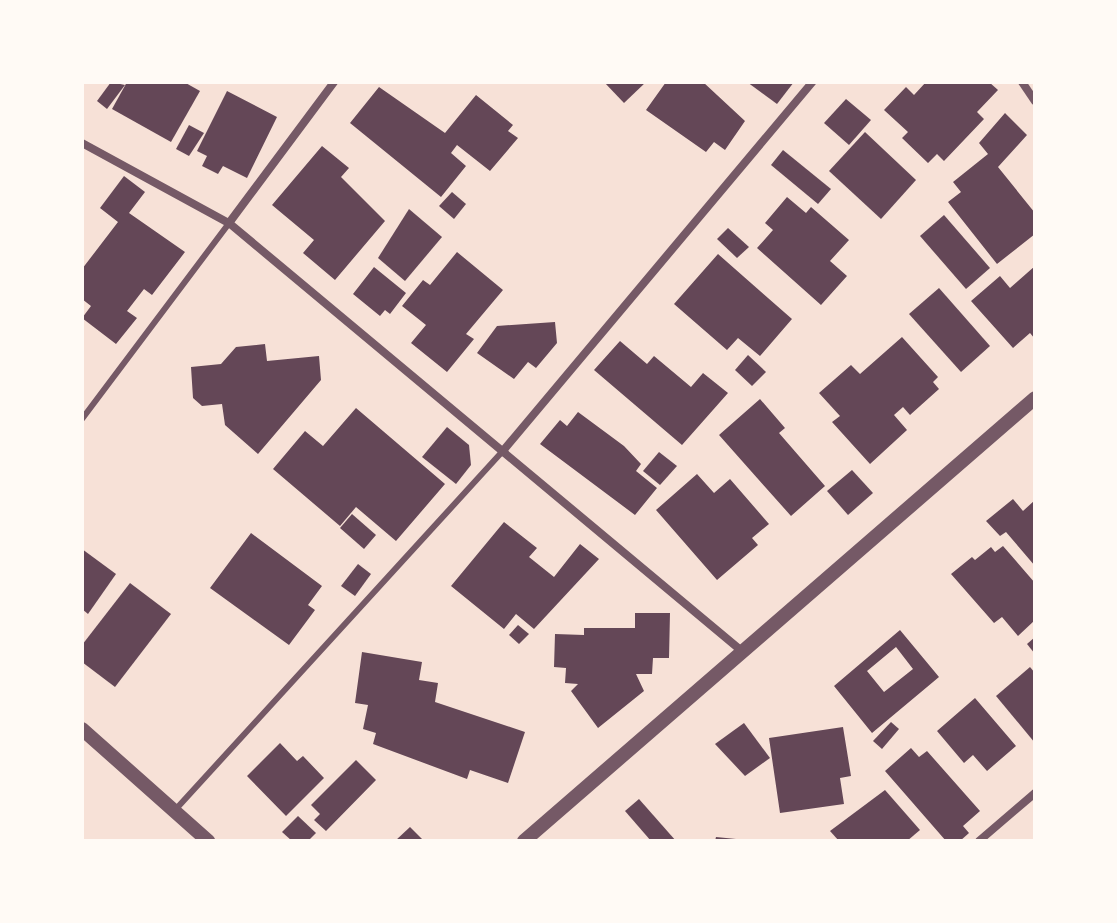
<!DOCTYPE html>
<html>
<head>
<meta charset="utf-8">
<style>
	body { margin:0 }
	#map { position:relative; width:1117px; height:923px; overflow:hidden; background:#f7e1d7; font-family:"IBM Plex Serif",serif }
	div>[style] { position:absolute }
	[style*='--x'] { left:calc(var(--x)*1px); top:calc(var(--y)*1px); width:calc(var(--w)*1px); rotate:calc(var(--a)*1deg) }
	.building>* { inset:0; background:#644757 }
	.service>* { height:6px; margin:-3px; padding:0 3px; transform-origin:3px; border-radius:3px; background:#755966 }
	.minor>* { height:8px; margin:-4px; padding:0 4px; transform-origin:4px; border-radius:4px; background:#755966 }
	.tertiary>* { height:14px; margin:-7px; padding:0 7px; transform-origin:7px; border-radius:7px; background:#755966 }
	span { translate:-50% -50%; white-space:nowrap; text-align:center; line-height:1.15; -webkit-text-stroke:8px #fffaf5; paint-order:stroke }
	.frame { position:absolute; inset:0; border:84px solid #fffaf5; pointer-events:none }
</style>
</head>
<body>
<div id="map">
	<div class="building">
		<i style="clip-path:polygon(111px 82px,125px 85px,107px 109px,97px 101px)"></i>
		<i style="clip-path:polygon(127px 82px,184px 82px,200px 91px,171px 142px,112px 109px)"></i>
		<i style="clip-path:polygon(604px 82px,646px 82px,624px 103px)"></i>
		<i style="clip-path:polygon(666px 82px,703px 82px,745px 121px,725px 150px,714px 142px,706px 152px,646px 110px)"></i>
		<i style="clip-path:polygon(747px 82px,794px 82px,777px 104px)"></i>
		<i style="clip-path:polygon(926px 82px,989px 82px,998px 90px,977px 112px,984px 119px,944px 161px,937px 154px,928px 163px,902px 138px,908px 132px,884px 110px,906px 87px,914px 95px)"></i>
		<i style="clip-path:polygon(379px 87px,445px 133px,476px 95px,513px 125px,508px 131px,518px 138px,490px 171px,457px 145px,451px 153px,466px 166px,441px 197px,350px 123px)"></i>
		<i style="clip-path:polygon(227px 91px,277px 117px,247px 178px,223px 166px,218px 174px,202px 166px,207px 156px,197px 151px)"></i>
		<i style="clip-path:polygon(846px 99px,871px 120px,849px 145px,824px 123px)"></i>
		<i style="clip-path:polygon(1005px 113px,1027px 135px,998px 167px,1035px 213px,1035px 234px,997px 264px,948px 202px,961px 192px,953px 182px,988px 154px,979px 143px)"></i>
		<i style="clip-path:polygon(189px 125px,204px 133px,189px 156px,176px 149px)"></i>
		<i style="clip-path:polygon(865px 132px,916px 180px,881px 219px,829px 171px)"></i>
		<i style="clip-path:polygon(322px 146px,349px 168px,341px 177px,385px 221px,335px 280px,303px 253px,314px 240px,272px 205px)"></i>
		<i style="clip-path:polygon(783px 150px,831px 189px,818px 204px,771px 165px)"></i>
		<i style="clip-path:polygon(124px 176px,145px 192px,129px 213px,185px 252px,152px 295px,144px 289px,127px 311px,137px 318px,116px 344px,82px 318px,91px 306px,82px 299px,82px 269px,118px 222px,100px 208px)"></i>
		<i style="clip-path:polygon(452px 192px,466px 204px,454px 219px,439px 206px)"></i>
		<i style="clip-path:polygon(787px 197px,806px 213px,811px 207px,849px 240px,830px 261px,847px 276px,821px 305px,757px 248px,773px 230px,765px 223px)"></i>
		<i style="clip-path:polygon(409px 209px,442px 237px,405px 281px,378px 258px)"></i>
		<i style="clip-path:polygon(944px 215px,990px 268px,966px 289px,920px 236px)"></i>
		<i style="clip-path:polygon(728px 228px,749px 247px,737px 258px,717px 239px)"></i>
		<i style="clip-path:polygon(457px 252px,503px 290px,466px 334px,474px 339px,447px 372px,411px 343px,426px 325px,402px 306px,423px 280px,430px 285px)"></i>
		<i style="clip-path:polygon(718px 254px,792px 319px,760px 356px,738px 338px,727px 350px,674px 304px)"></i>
		<i style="clip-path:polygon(1035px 266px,1035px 339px,1030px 333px,1013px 348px,971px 301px,1000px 276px,1010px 288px)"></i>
		<i style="clip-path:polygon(374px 267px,406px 293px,390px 314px,385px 310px,380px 316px,353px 294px)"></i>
		<i style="clip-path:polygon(939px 288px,990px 346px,961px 372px,909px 314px)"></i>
		<i style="clip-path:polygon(555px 322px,557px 343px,536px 368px,528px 362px,514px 379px,477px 353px,497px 326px)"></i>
		<i style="clip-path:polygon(902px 337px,938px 377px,933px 382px,939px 389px,910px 415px,903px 407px,894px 415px,907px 430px,870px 464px,832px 422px,840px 416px,819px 393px,851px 365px,860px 374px)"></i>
		<i style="clip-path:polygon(620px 341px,647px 364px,654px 356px,691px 387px,703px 373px,728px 393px,682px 445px,594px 370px)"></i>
		<i style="clip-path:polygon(265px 344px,267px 361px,319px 356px,321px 380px,258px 454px,225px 425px,222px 404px,202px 406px,193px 398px,191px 367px,221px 364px,236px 347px)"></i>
		<i style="clip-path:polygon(748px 355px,766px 372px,752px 386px,735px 370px)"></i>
		<i style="clip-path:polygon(760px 399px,785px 428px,779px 433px,825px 486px,791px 516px,719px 435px)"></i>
		<i style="clip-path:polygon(356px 408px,445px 484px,396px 541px,356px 507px,340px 526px,273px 469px,305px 431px,323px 446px)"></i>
		<i style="clip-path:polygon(578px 412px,624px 446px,641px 464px,636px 471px,657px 488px,635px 515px,540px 444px,560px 420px,567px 426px)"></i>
		<i style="clip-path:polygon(447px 427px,469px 445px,471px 465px,456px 484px,422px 457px)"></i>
		<i style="clip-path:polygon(659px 452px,677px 466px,660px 485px,643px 471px)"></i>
		<i style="clip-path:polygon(852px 470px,873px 493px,848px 515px,827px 491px)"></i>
		<i style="clip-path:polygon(697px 474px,714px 493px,730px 479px,769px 524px,752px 538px,758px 545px,717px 580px,656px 510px)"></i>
		<i style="clip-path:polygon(1013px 499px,1023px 511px,1035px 500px,1035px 566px,1006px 532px,1000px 536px,986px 521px)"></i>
		<i style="clip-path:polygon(352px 514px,376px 535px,364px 549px,340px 528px)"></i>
		<i style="clip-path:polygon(504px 522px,537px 548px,529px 557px,554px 577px,580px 544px,599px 559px,534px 629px,516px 614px,504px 629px,451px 586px)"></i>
		<i style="clip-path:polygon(251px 533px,322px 586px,308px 605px,315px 610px,289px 645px,210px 588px)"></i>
		<i style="clip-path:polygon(1003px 546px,1035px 583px,1035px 620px,1018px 636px,1002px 617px,994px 623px,951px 574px,972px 557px,975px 560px,991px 547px,995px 552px)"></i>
		<i style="clip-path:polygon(82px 549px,116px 574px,88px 614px,82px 609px)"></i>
		<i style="clip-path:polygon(358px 564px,371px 574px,355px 596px,341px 586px)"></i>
		<i style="clip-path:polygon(130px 583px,171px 614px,115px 687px,82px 662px,82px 645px)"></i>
		<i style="clip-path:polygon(635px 613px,670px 613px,669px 658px,653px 658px,652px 674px,636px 674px,644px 691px,598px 728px,571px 691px,578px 684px,565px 683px,566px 668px,554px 667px,555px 634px,584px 635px,584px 628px,635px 628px)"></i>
		<i style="clip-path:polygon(518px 625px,529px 634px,519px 644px,509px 635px)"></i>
		<i style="clip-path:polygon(evenodd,900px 630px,939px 677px,872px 733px,834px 686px,900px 630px,896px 647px,913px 669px,884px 692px,867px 671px,896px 647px)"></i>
		<i style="clip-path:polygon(1035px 637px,1035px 654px,1027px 644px)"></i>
		<i style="clip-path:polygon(362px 652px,422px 662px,419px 680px,438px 683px,435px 702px,525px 732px,508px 783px,470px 770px,467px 779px,373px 744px,376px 733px,363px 729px,368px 705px,355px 703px)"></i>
		<i style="clip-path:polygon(1030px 667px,1035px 673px,1035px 743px,996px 696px)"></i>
		<i style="clip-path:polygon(975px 698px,1016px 746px,987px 771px,973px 755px,964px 763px,937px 731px)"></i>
		<i style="clip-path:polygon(891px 722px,899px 729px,882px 749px,873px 741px)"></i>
		<i style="clip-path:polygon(744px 723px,770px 758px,745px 776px,715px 744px)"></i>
		<i style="clip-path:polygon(843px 727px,851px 776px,840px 778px,844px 804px,780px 813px,769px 738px)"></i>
		<i style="clip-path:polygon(280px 743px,297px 761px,303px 756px,324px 778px,286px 816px,247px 776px)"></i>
		<i style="clip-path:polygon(911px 748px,919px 757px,927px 751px,980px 811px,963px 826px,969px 833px,960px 841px,946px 841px,885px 771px)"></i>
		<i style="clip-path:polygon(356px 760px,376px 780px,326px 831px,314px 820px,320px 814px,311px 805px)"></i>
		<i style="clip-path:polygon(885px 790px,920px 830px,907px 841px,839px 841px,830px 831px)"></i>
		<i style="clip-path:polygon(639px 799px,676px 841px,651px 841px,625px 811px)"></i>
		<i style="clip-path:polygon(298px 816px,316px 833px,308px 841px,292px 841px,282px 832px)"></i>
		<i style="clip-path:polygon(410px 827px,424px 841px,395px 841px)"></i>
		<i style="clip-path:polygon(716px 837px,736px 839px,735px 841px,715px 841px)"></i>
	</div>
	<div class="service">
		<i style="--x:82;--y:419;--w:245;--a:-53.1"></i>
		<i style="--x:176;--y:809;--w:483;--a:-47.6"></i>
	</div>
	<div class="minor">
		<i style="--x:1022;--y:82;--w:23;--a:56"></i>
		<i style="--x:82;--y:143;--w:167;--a:28.6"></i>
		<i style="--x:229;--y:223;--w:670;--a:39.85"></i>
		<i style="--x:229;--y:223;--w:176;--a:-53.3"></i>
		<i style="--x:502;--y:452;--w:483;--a:-50"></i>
		<i style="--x:979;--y:841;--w:74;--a:-40.6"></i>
	</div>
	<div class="tertiary">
		<i style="--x:82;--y:729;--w:169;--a:41.6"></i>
		<i style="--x:524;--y:841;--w:676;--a:-40.92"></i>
	</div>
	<div class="frame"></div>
</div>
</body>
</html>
